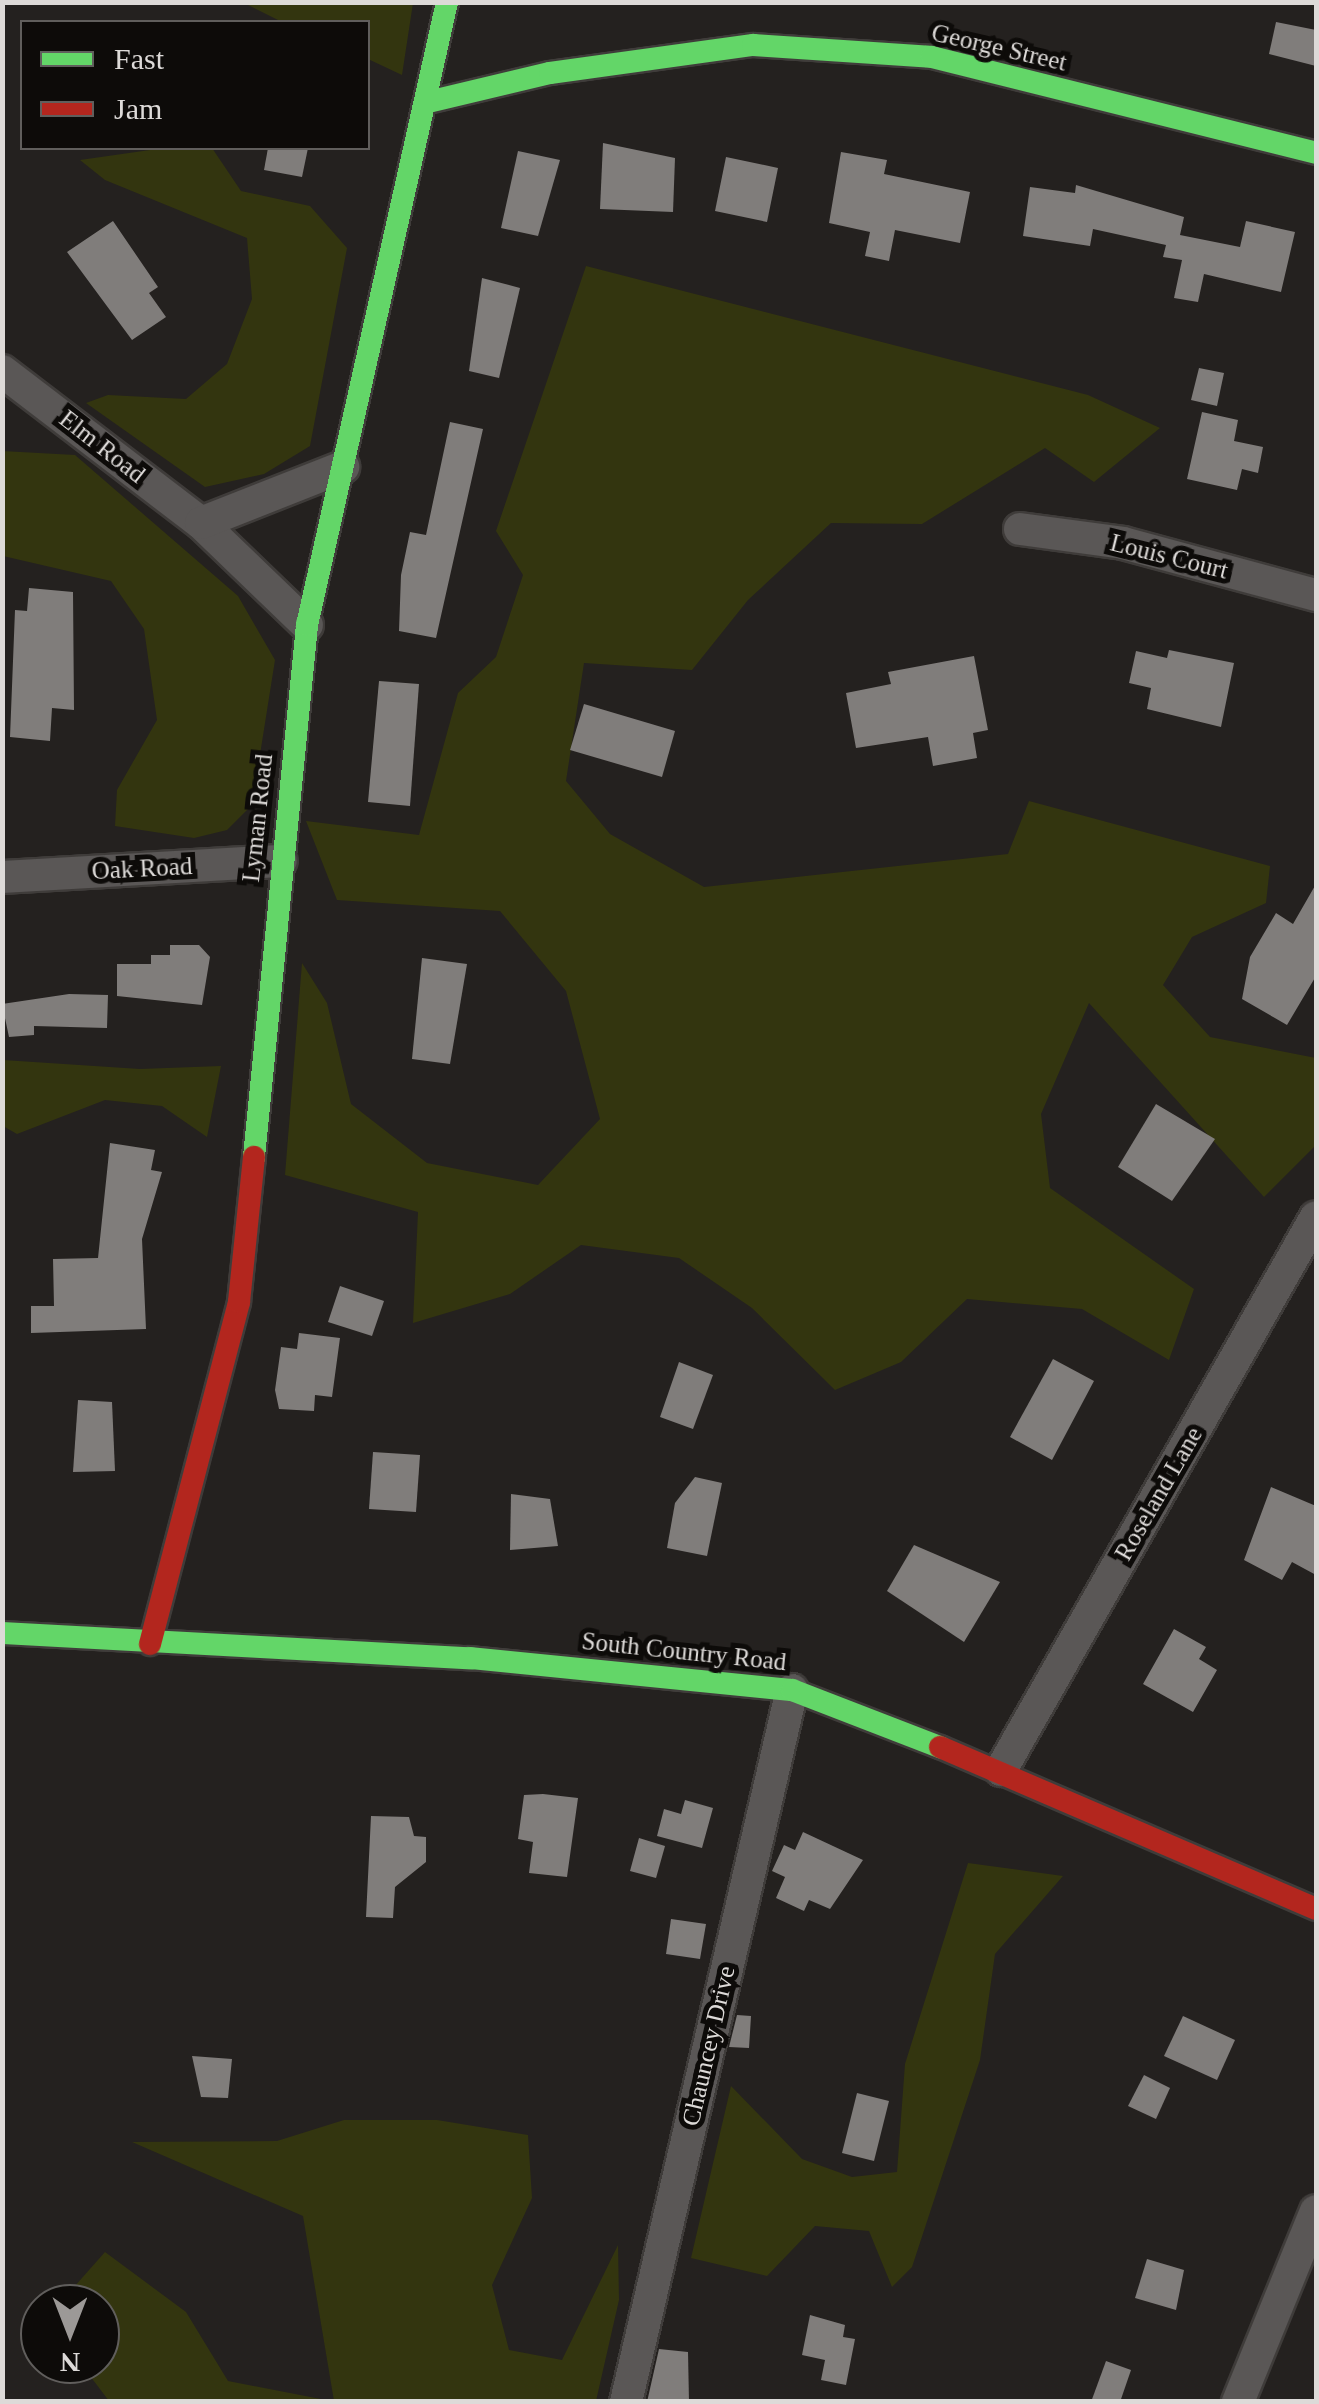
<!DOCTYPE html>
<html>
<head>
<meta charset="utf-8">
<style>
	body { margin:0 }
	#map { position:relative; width:1319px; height:2404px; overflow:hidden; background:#24211f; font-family:Georgia,serif }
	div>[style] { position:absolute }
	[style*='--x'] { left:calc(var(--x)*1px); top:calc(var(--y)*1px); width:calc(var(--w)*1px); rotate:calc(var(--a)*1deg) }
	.green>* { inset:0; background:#33350f }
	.building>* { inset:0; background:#807d7b }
	.roads { filter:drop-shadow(2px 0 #3f3c3a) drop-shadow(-2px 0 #3f3c3a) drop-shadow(0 2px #3f3c3a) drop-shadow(0 -2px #3f3c3a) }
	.street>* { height:32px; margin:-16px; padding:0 16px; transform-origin:16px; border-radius:16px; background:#5a5756 }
	.fast>* { height:22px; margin:-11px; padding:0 11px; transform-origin:11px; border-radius:11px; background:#63d668 }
	.jam>* { height:22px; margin:-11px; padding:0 11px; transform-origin:11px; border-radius:11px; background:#b3261e }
	span { translate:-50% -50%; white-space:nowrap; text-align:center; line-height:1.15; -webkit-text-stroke:10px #0d0b09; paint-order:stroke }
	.street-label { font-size:25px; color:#dddad8 }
	.frame { position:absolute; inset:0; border:5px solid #dddad8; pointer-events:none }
	.legend { position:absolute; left:20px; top:20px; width:350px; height:130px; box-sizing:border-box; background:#0d0b09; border:2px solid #605e5c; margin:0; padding:12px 18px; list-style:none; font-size:30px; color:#dddad8 }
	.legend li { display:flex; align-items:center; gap:20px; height:50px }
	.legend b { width:50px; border:2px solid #605e5c }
	.north { position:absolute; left:20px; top:2284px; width:100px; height:100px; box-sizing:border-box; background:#0d0b09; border:2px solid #605e5c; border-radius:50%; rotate:180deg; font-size:28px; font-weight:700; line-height:40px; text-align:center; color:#dddad8 }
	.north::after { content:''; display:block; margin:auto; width:35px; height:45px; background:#9c9997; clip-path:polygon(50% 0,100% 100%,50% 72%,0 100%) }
</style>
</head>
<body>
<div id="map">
	<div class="green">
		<i style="clip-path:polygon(244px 3px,413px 3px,402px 75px,368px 59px,368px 22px,282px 22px)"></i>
		<i style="clip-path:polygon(164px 148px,212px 148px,241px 191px,310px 206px,347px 248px,310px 446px,264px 474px,205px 487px,86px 403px,108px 395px,186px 399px,227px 364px,252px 299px,247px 238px,105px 180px,80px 160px)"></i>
		<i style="clip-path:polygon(586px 266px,1088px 395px,1160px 428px,1094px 482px,1045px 448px,922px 524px,831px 523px,748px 600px,692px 670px,584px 663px,566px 781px,610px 834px,704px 887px,1008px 854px,1029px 801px,1270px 866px,1266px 903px,1192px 937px,1163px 985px,1210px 1037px,1316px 1058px,1316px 1145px,1264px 1197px,1089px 1003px,1041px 1114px,1050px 1188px,1194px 1289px,1169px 1360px,1082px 1309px,967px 1299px,901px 1362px,835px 1390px,752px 1308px,679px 1258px,581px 1245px,510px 1294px,413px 1323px,418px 1212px,285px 1175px,302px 963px,327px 1003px,351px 1104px,427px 1163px,538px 1185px,600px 1119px,566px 991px,500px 911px,337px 900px,306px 821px,419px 835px,458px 693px,496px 657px,523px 575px,496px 531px)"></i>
		<i style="clip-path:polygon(2px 451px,75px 455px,238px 596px,275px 660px,252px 805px,227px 830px,194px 838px,115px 826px,117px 790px,157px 720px,144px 629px,111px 581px,3px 556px)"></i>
		<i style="clip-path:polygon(3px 1060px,140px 1069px,221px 1066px,207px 1137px,162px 1106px,105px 1100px,17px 1134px,3px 1126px)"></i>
		<i style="clip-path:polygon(968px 1863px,1063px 1876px,995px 1954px,980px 2060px,912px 2267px,892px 2287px,869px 2231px,815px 2226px,767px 2276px,691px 2258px,731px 2086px,802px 2159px,852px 2177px,897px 2172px,905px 2064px)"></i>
		<i style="clip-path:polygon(344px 2120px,437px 2120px,528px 2135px,532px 2198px,492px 2285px,509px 2350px,562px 2360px,618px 2245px,619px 2300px,596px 2401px,334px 2401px,303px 2216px,132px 2142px,277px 2141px)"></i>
		<i style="clip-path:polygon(105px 2252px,186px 2312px,228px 2381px,331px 2401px,109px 2401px,81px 2364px,100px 2364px,100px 2304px,59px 2304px)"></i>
	</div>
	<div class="building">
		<i style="clip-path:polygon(1276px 22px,1316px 30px,1316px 66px,1269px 54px)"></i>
		<i style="clip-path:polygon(603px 143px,675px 158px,673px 212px,600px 209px)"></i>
		<i style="clip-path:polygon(268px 148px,308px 148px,302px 177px,264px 170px)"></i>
		<i style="clip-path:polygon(518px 151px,560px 160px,538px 236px,501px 228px)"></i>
		<i style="clip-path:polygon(841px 152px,887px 160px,884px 174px,970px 192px,960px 243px,895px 230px,889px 261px,865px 256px,870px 232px,829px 223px)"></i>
		<i style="clip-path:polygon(726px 157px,778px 168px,767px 222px,715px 211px)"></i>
		<i style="clip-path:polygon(1076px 185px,1184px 217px,1180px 235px,1240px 247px,1246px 221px,1295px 232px,1281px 292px,1204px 274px,1198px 302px,1174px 298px,1182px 260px,1163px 257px,1166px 245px,1093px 229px,1090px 246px,1023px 236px,1030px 187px,1075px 193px)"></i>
		<i style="clip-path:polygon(113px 221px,158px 287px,149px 293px,166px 317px,132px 340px,67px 252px)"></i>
		<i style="clip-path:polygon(482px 278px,520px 288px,499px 378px,469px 371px)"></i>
		<i style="clip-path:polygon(1199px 368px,1224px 373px,1217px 406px,1191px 400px)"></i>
		<i style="clip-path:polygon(1202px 412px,1238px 420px,1234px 441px,1263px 447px,1258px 473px,1242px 469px,1237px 490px,1187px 479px)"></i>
		<i style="clip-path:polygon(450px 422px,483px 429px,436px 638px,399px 631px,401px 575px,410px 532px,426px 535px)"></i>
		<i style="clip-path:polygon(29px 588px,73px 592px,74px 710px,52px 708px,50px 741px,10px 737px,15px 610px,27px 611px)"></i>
		<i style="clip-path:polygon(1169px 650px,1234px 663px,1221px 727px,1147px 709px,1151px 688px,1129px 683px,1136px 651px,1167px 658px)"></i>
		<i style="clip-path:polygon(974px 656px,988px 730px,973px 733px,977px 758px,933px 766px,928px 737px,856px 748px,846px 693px,891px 684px,888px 672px)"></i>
		<i style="clip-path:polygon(379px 681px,419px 684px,410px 806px,368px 802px)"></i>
		<i style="clip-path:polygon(584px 704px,675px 731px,662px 777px,570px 750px)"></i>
		<i style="clip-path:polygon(1316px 884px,1316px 976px,1287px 1025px,1242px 999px,1250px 957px,1276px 913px,1293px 924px)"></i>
		<i style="clip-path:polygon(170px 945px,199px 945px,210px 957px,202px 1005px,117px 996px,117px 964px,151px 964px,151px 955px,170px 955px)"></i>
		<i style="clip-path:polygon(422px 958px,467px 964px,450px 1064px,412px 1059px)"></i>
		<i style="clip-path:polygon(69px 994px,108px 995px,107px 1028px,34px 1026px,34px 1035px,9px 1037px,2px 1004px)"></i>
		<i style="clip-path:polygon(1156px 1104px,1215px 1139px,1172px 1201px,1118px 1167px)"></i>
		<i style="clip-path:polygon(110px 1143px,155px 1150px,151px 1170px,162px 1172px,142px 1239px,146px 1329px,31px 1333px,31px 1306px,54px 1306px,53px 1259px,98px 1258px)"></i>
		<i style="clip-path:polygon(340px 1286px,384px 1301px,372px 1336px,328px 1322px)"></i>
		<i style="clip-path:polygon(299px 1333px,340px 1338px,332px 1397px,315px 1395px,314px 1411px,279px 1409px,275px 1390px,281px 1347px,297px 1349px)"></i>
		<i style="clip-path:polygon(1053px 1359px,1094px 1381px,1052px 1460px,1010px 1437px)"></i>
		<i style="clip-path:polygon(679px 1362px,713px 1375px,693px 1429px,660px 1417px)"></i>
		<i style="clip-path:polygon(78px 1400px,112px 1402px,115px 1471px,73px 1472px)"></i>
		<i style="clip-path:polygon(373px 1452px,420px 1455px,416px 1512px,369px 1509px)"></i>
		<i style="clip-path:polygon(695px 1477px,722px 1483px,707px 1556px,667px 1548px,675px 1503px)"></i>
		<i style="clip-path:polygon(1271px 1487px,1316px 1506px,1316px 1575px,1292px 1562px,1282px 1580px,1244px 1560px)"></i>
		<i style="clip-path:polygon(511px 1494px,550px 1499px,558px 1546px,510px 1550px)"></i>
		<i style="clip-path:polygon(914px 1545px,1000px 1582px,964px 1642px,887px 1591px)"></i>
		<i style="clip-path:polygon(1174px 1629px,1206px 1647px,1199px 1659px,1217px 1670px,1193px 1712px,1143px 1684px)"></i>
		<i style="clip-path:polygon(543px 1794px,578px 1798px,567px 1877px,529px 1873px,533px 1842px,518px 1839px,524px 1795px)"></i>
		<i style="clip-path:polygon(685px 1800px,713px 1808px,702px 1848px,657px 1836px,664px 1809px,681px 1814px)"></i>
		<i style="clip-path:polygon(371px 1816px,409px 1817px,414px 1836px,426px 1837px,426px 1862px,395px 1887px,393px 1918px,366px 1917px)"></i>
		<i style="clip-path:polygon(803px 1832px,863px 1860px,830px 1909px,809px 1900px,804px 1911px,776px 1898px,785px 1877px,772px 1871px,784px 1845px,795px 1850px)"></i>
		<i style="clip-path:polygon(639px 1838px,665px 1846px,656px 1878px,630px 1871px)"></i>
		<i style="clip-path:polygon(671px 1919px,706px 1924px,700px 1959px,666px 1954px)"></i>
		<i style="clip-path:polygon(737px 2015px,751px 2016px,749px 2048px,729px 2047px)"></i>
		<i style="clip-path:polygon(1183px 2016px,1235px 2040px,1217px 2080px,1164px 2056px)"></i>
		<i style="clip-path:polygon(192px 2056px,232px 2059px,228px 2098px,201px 2097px)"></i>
		<i style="clip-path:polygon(1144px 2075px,1170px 2088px,1156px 2119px,1128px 2106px)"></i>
		<i style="clip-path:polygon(857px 2093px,889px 2101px,874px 2161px,842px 2153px)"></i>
		<i style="clip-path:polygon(1147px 2259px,1184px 2270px,1176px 2310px,1135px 2298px)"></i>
		<i style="clip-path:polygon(810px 2315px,845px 2325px,843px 2337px,855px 2339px,846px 2385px,821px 2380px,825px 2360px,802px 2355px)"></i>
		<i style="clip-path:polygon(659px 2349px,688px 2352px,689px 2402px,647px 2402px)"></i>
		<i style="clip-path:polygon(1106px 2361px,1131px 2370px,1120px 2402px,1091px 2402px)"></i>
	</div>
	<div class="roads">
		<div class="street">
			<i style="--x:2;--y:371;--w:250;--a:37.4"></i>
			<i style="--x:201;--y:523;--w:147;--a:43.9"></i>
			<i style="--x:201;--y:523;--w:153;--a:-21.5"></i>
			<i style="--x:1020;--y:529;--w:104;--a:7.7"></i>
			<i style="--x:1123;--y:543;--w:200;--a:15.1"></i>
			<i style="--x:2;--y:877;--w:279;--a:-3.3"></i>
			<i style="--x:1001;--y:1770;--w:636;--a:-60.33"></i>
			<i style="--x:626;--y:2402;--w:731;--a:-76.88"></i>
			<i style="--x:1238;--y:2402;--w:206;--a:-67.8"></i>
		</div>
		<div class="fast">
			<i style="--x:428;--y:102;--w:125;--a:-13.4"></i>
			<i style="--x:550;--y:73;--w:205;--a:-7.9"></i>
			<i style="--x:753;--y:45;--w:179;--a:3.8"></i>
			<i style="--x:932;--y:57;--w:396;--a:14"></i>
			<i style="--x:254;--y:1157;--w:535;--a:-84.31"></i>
			<i style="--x:307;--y:625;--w:639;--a:-77.33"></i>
			<i style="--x:2;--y:1633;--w:469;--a:3.1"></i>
			<i style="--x:470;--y:1658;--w:324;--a:5.7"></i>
			<i style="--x:792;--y:1690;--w:159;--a:21.1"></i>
		</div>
		<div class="jam">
			<i style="--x:150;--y:1644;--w:353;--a:-75.4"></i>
			<i style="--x:239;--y:1302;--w:146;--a:-84.1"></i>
			<i style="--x:940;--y:1747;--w:409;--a:23.3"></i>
		</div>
	</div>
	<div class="street-label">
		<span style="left:999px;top:48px;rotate:13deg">George Street</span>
		<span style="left:102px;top:447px;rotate:38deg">Elm Road</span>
		<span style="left:1169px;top:557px;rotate:14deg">Louis Court</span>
		<span style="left:258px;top:818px;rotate:-84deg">Lyman Road</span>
		<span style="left:142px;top:869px;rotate:-3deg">Oak Road</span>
		<span style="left:1159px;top:1494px;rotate:-60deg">Roseland Lane</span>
		<span style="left:684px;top:1652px;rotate:6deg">South Country Road</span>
		<span style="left:709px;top:2046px;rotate:-77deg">Chauncey Drive</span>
	</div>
	<div class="frame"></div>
	<ul class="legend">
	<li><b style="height:12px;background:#63d668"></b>Fast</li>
	<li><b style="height:12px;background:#b3261e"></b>Jam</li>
	</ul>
	<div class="north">N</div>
</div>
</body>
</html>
